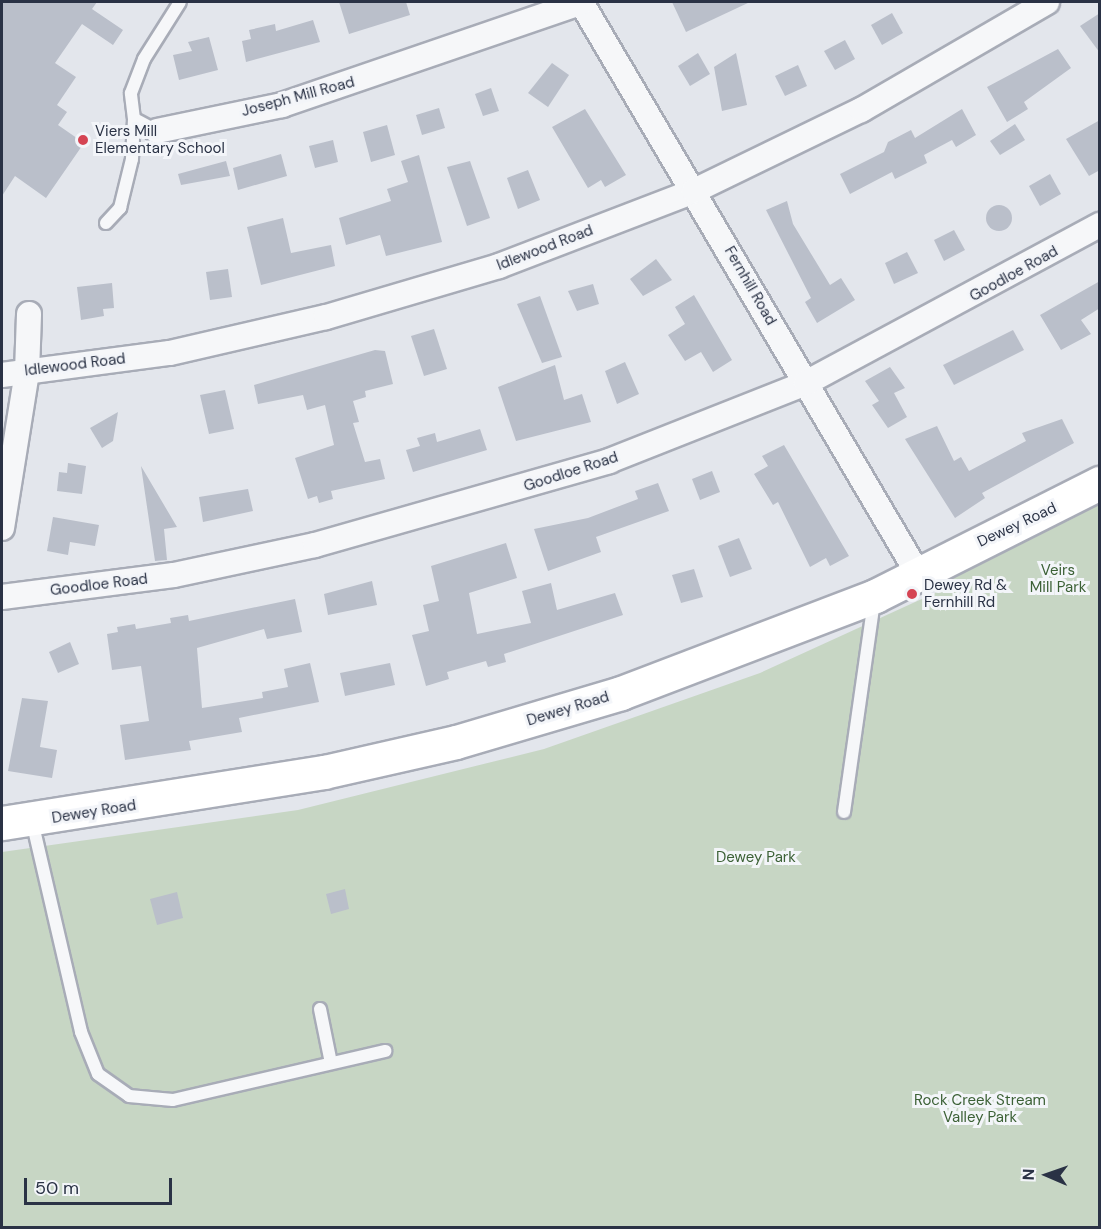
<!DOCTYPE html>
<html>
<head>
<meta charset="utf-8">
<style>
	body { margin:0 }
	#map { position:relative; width:1101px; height:1229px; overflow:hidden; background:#e3e6ec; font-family:"DM Sans",sans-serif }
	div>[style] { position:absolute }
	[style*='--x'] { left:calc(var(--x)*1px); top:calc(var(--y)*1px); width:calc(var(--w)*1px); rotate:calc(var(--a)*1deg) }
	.green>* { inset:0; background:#c7d6c4 }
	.building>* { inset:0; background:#babfca }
	.round { border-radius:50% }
	.roads { filter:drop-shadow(2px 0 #a8acb7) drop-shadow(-2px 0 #a8acb7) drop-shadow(0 2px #a8acb7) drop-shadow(0 -2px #a8acb7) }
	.lane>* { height:12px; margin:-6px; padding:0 6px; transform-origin:6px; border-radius:6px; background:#f6f7f9 }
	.street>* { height:24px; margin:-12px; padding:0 12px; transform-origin:12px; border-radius:12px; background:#f6f7f9 }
	.secondary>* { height:33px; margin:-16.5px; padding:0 16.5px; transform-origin:16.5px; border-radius:16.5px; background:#fff }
	.dots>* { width:16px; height:16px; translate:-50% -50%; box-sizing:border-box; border:3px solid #f3f5f9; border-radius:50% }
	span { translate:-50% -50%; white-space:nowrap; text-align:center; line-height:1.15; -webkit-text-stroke:6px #f3f5f9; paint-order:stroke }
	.street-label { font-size:15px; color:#2a3245 }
	.poi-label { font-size:15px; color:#2a3245 }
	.left { translate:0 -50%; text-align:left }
	.park-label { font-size:15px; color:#3c6136 }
	.frame { position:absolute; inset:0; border:3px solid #2a3245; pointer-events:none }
	.north { position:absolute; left:1017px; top:1145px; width:60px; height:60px; -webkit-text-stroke:4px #f3f5f9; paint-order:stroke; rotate:272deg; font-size:16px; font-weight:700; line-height:24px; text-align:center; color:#2a3245 }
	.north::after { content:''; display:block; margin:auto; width:21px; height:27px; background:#2a3245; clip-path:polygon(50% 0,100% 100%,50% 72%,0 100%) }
	.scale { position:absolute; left:24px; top:1178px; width:148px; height:27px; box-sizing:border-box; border:3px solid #2a3245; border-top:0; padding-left:8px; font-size:18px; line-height:21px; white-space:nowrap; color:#2a3245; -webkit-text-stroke:4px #f3f5f9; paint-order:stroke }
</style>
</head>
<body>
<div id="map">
	<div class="green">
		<i style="clip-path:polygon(1099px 502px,1099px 1227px,2px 1228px,2px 852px,298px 810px,544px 749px,760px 673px,937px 592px,938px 586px)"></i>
	</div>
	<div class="building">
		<i style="clip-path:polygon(2px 2px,97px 2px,92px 9px,123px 30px,113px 45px,82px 24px,55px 63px,76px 77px,57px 105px,67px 112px,58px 125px,84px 143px,46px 198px,15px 176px,2px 196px)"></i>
		<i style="clip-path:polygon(339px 2px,406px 2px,410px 15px,349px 34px)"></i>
		<i style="clip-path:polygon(672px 2px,750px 2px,686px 32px)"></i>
		<i style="clip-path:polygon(892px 13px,903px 33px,882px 45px,871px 25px)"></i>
		<i style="clip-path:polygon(1100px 13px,1100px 53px,1080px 26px)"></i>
		<i style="clip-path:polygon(313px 20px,320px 42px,246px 62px,242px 41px,251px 39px,249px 30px,275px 24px,276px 31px)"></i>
		<i style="clip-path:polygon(209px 37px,218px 70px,179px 80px,173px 55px,192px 51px,188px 42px)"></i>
		<i style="clip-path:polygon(845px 40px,855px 59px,835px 70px,824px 51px)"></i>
		<i style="clip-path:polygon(1058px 49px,1071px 68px,1024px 102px,1028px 109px,1007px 122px,987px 87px)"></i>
		<i style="clip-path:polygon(698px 53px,710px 74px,690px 86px,678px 66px)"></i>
		<i style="clip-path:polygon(736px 53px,747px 105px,722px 111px,714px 67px)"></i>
		<i style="clip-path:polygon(552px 63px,569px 75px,548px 107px,528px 93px)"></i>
		<i style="clip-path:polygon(798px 65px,807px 86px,785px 96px,775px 76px)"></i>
		<i style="clip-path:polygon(491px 88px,499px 111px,483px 116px,475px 94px)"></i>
		<i style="clip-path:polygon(439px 108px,445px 128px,422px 135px,416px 115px)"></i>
		<i style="clip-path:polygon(585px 109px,626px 175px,605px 187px,601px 180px,588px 188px,552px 127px)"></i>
		<i style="clip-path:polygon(962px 109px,976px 135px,956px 147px,952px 140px,924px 155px,927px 163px,895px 179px,892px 172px,850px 194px,840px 174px,884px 152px,888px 142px,911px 130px,915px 138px)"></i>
		<i style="clip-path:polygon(1100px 120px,1100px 170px,1089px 176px,1066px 139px)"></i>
		<i style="clip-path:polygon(1015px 124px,1025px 140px,1000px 155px,990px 141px)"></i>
		<i style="clip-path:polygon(387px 125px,395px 155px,371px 162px,363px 132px)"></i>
		<i style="clip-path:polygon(333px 140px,338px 162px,315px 168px,309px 146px)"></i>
		<i style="clip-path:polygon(281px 154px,287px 176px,238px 190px,233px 168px)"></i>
		<i style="clip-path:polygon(419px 155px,442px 242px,386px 256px,380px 235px,346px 245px,339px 218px,391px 201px,387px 189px,408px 182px,401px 161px)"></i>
		<i style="clip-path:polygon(226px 161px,230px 176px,181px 185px,178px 174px)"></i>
		<i style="clip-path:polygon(470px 161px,490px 218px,467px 226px,447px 167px)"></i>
		<i style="clip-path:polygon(528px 170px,540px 200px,518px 209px,507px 178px)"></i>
		<i style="clip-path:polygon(1050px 174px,1061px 194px,1040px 206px,1029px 186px)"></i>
		<i style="clip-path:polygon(787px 201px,793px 224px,830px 285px,841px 278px,855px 300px,817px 323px,805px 302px,811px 298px,766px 210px)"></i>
		<i class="round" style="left:986px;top:205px;width:26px;height:26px"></i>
		<i style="clip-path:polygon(283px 218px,291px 253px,331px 245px,335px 266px,261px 285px,247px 227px)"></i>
		<i style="clip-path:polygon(954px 230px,965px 250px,944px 261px,934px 240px)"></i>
		<i style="clip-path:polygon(907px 252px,918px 273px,894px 284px,885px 263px)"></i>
		<i style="clip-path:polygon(656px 259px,672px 280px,643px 296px,630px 279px)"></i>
		<i style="clip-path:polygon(228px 269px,232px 297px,210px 300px,206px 272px)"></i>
		<i style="clip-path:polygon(1100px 281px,1100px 308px,1081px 320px,1091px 334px,1061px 350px,1040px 315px)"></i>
		<i style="clip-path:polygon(112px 283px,114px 308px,103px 309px,104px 316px,81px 320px,77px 287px)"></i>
		<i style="clip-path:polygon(593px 284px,599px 304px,577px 311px,568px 291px)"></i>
		<i style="clip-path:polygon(694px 295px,732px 360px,713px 372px,701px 352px,685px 361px,668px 335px,685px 324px,675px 307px)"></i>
		<i style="clip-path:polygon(540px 296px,562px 357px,542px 363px,517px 304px)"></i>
		<i style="clip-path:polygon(434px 329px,447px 369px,424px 376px,411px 336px)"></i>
		<i style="clip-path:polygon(1013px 330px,1024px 350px,954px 385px,943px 365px)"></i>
		<i style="clip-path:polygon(375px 350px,385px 351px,393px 384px,365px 391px,366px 397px,353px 401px,359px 422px,353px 423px,365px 462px,380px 459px,385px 479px,331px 491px,333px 499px,319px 503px,317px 496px,308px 499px,295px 458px,334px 445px,325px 405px,307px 410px,303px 395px,258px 404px,254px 385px)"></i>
		<i style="clip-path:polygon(625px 362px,639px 394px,617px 404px,605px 371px)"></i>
		<i style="clip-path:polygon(555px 365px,564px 400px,582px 394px,591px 422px,516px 441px,498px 387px)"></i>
		<i style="clip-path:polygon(890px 367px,905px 388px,894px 393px,907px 417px,888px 428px,872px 405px,879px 401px,865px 381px)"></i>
		<i style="clip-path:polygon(225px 390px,234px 429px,209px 434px,200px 395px)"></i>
		<i style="clip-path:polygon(118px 412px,113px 441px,102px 448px,90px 428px)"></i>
		<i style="clip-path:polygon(1062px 419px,1074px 443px,982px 493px,985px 498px,955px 518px,905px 439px,937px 426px,954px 461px,961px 457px,969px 471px,1026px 441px,1022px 433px)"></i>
		<i style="clip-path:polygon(480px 429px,487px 450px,413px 472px,406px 450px,420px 446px,417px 438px,435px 433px,437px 442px)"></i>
		<i style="clip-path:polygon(784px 445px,849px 556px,830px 566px,826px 558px,810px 567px,778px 502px,773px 505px,754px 474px,768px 466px,762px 456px)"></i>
		<i style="clip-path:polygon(68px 463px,86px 466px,82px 494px,57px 491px,59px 472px,67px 473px)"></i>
		<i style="clip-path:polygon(141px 466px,177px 527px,164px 529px,167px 560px,155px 561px)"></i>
		<i style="clip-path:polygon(712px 471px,720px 492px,700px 500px,692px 479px)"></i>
		<i style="clip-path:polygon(658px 483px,669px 511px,596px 537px,601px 552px,548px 571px,534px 529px,588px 518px,638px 499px,635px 491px)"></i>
		<i style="clip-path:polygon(248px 489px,253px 511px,203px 522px,199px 497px)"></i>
		<i style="clip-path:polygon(53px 517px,99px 525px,95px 546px,70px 542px,68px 555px,47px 551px)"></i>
		<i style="clip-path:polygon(739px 538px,752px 569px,730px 577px,718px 546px)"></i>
		<i style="clip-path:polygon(506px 543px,517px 578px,469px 593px,477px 634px,531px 623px,522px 591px,551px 583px,557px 610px,615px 593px,623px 615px,504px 654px,506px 662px,488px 667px,486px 661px,447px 672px,449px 679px,426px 686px,412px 635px,429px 631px,423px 605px,439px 601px,431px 566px)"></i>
		<i style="clip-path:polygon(694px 569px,703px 597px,681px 603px,672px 575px)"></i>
		<i style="clip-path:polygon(372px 581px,377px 605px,328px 615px,324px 594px)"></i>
		<i style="clip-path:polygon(295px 599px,302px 632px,267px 639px,264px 629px,197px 648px,202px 708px,263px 698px,262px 692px,288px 687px,284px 669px,310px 663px,319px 702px,239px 718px,242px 732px,189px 741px,191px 750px,125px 760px,120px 725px,149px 721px,141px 666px,112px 670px,107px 634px,118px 632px,117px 627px,135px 624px,136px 629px,171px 623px,170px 618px,188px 615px,189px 621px)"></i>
		<i style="clip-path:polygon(70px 642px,79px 664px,58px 673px,49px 652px)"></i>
		<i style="clip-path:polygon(390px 663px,395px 685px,345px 696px,340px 673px)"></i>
		<i style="clip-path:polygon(22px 698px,48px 701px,40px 747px,57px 750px,52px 778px,8px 771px)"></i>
		<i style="clip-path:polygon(345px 889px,349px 909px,331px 914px,326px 894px)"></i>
		<i style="clip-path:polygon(177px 892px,183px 918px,157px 925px,150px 899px)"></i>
	</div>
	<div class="roads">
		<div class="lane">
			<i style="--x:157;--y:131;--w:26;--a:-152"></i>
			<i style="--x:134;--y:119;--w:26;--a:-97"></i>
			<i style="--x:131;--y:93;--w:36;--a:-69"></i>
			<i style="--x:144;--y:59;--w:67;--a:-57.7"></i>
			<i style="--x:106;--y:223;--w:21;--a:-47"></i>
			<i style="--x:120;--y:208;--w:50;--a:-76.2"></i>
			<i style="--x:132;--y:159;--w:40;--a:-87.1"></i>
			<i style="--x:844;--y:812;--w:214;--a:-81.9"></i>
			<i style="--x:32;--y:821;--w:217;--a:76.9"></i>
			<i style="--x:81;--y:1032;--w:45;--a:68"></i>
			<i style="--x:98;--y:1074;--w:38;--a:35"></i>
			<i style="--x:129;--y:1096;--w:44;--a:5.2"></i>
			<i style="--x:173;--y:1100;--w:218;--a:-13"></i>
			<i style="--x:320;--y:1009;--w:55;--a:78.5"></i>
		</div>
		<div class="street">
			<i style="--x:581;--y:2;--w:662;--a:59.48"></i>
			<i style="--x:157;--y:131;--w:128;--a:-11.7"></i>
			<i style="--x:282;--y:105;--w:318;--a:-18.9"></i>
			<i style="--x:2;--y:375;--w:169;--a:-7.5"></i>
			<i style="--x:170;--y:353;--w:160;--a:-13"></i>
			<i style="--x:326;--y:317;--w:180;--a:-16.4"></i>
			<i style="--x:499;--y:266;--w:209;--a:-21"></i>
			<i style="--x:694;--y:191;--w:186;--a:-25.9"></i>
			<i style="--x:861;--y:110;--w:215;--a:-30.1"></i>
			<i style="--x:2;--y:528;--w:158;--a:-80.9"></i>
			<i style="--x:27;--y:372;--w:58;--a:-88"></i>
			<i style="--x:2;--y:597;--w:173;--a:-7.3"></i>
			<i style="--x:174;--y:575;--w:144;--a:-12"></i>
			<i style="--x:315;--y:545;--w:306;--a:-15.9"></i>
			<i style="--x:609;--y:461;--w:212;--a:-21.6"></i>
			<i style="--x:806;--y:383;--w:334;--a:-28.3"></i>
		</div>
		<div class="secondary">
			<i style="--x:2;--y:823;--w:326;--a:-9"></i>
			<i style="--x:324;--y:772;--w:135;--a:-12.8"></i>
			<i style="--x:456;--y:742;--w:172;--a:-16.5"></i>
			<i style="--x:621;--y:693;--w:272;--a:-20.9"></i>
			<i style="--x:875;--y:596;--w:252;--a:-26.7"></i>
		</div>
	</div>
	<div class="dots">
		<i style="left:83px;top:140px;background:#d54453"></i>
		<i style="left:912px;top:594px;background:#d54453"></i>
	</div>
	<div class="street-label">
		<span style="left:298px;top:97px;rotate:-15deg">Joseph Mill Road</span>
		<span style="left:545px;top:248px;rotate:-21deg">Idlewood Road</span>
		<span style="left:1014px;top:274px;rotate:-29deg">Goodloe Road</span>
		<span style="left:750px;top:286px;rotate:60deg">Fernhill Road</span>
		<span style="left:75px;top:365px;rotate:-7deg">Idlewood Road</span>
		<span style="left:571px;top:472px;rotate:-18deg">Goodloe Road</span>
		<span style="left:1017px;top:525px;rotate:-25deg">Dewey Road</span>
		<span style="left:99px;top:585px;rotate:-7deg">Goodloe Road</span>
		<span style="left:568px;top:709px;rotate:-17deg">Dewey Road</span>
		<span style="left:94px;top:812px;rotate:-9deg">Dewey Road</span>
	</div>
	<div class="poi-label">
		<span class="left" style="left:95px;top:140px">Viers Mill<br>Elementary School</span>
		<span class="left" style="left:924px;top:594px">Dewey Rd &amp;<br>Fernhill Rd</span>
	</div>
	<div class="park-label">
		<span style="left:1058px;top:579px">Veirs<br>Mill Park</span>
		<span style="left:756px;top:858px">Dewey Park</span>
		<span style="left:980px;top:1109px">Rock Creek Stream<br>Valley Park</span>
	</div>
	<div class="frame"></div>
	<div class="north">N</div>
	<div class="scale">50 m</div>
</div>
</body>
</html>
